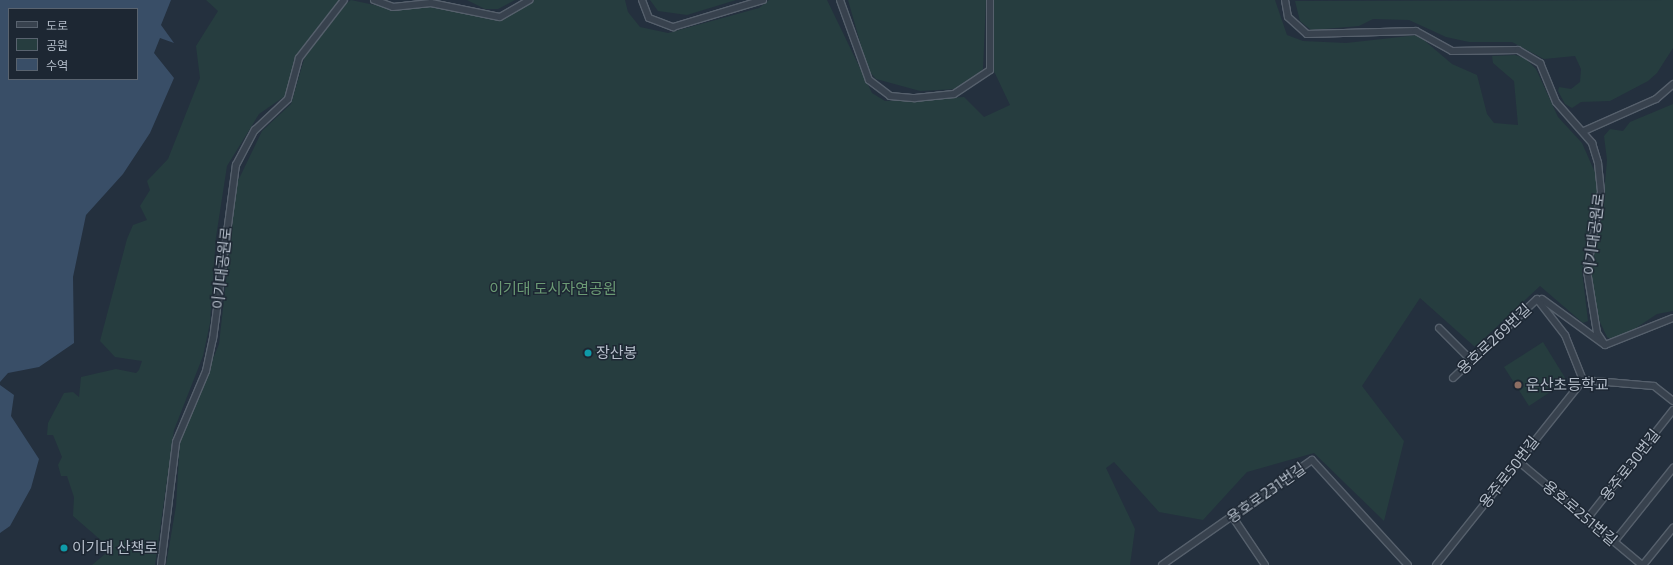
<!DOCTYPE html>
<html>
<head>
<meta charset="utf-8">
<style>
	body { margin:0 }
	#map { position:relative; width:1673px; height:565px; overflow:hidden; background:#24303e; font-family:"Exo 2","Noto Sans KR",sans-serif }
	div>[style] { position:absolute }
	[style*='--x'] { left:calc(var(--x)*1px); top:calc(var(--y)*1px); width:calc(var(--w)*1px); rotate:calc(var(--a)*1deg) }
	.green>* { inset:0; background:#263d3f }
	.water>* { inset:0; background:#394e67 }
	.roads { filter:drop-shadow(1px 0 #56606c) drop-shadow(-1px 0 #56606c) drop-shadow(0 1px #56606c) drop-shadow(0 -1px #56606c) }
	.minor>* { height:6px; margin:-3px; padding:0 3px; transform-origin:3px; border-radius:3px; background:#38424e }
	.dots>* { width:11px; height:11px; translate:-50% -50%; box-sizing:border-box; border:2px solid #1d2733; border-radius:50% }
	span { translate:-50% -50%; white-space:nowrap; text-align:center; line-height:1.15; -webkit-text-stroke:3px #1d2733; paint-order:stroke }
	.street-label { font-size:15px; color:#b4bdc9 }
	.park-label { font-size:15px; color:#6b9a74 }
	.poi-label { font-size:15px; color:#b4bdc9 }
	.left { translate:0 -50%; text-align:left }
	.legend { position:absolute; left:8px; top:8px; width:130px; height:72px; box-sizing:border-box; background:#1d2733; border:1px solid #59636f; margin:0; padding:5px 7px; list-style:none; font-size:12px; color:#b4bdc9 }
	.legend li { display:flex; align-items:center; gap:8px; height:20px }
	.legend b { width:20px; border:1px solid #59636f }
</style>
</head>
<body>
<div id="map">
	<div class="green">
		<i style="clip-path:polygon(206px 0,339px 0,296px 55px,285px 96px,259px 114px,227px 166px,216px 237px,210px 323px,203px 356px,174px 430px,155px 565px,92px 565px,111px 549px,73px 516px,74px 497px,67px 476px,61px 476px,58px 465px,62px 457px,53px 435px,47px 435px,48px 423px,64px 393px,73px 392px,79px 397px,81px 377px,116px 369px,136px 373px,139px 370px,142px 361px,115px 357px,100px 341px,127px 239px,133px 225px,147px 220px,140px 206px,150px 190px,147px 181px,168px 159px,200px 78px,196px 46px,218px 11px)"></i>
		<i style="clip-path:polygon(351px 0,398px 10px,435px 5px,483px 18px,504px 18px,533px 0,625px 0,628px 12px,640px 27px,668px 33px,759px 8px,769px 0,827px 0,872px 93px,885px 101px,964px 97px,984px 117px,1010px 105px,992px 67px,994px 0,1275px 0,1287px 35px,1303px 41px,1346px 43px,1418px 35px,1452px 64px,1477px 75px,1487px 114px,1494px 123px,1518px 125px,1514px 81px,1493px 63px,1492px 56px,1515px 55px,1525px 58px,1536px 69px,1558px 117px,1582px 143px,1597px 177px,1598px 192px,1582px 271px,1588px 321px,1583px 323px,1540px 286px,1475px 347px,1420px 298px,1362px 386px,1404px 441px,1384px 521px,1314px 453px,1247px 472px,1203px 520px,1159px 512px,1114px 462px,1106px 468px,1135px 529px,1130px 565px,166px 565px,176px 506px,180px 440px,219px 344px,237px 183px,262px 131px,291px 104px,305px 56px,338px 10px)"></i>
		<i style="clip-path:polygon(467px 0,515px 0,498px 9px,485px 9px)"></i>
		<i style="clip-path:polygon(650px 0,736px 0,687px 15px,658px 11px)"></i>
		<i style="clip-path:polygon(848px 0,986px 0,983px 69px,977px 78px,957px 89px,920px 91px,876px 79px,868px 70px)"></i>
		<i style="clip-path:polygon(1673px 0,1673px 48px,1657px 73px,1648px 81px,1610px 101px,1581px 102px,1572px 108px,1565px 104px,1558px 91px,1559px 87px,1571px 89px,1580px 82px,1581px 69px,1575px 56px,1544px 59px,1512px 42px,1469px 42px,1446px 37px,1409px 20px,1373px 19px,1359px 26px,1311px 30px,1300px 21px,1295px 1px)"></i>
		<i style="clip-path:polygon(1673px 104px,1673px 311px,1657px 314px,1615px 342px,1607px 337px,1599px 320px,1589px 269px,1602px 216px,1607px 160px,1604px 136px,1610px 129px,1623px 131px,1630px 122px)"></i>
		<i style="clip-path:polygon(1543px 342px,1567px 381px,1529px 406px,1504px 367px)"></i>
	</div>
	<div class="water">
		<i style="clip-path:polygon(evenodd,0 0,171px 0,161px 25px,174px 43px,160px 38px,154px 53px,174px 78px,150px 133px,123px 174px,86px 215px,73px 277px,74px 343px,39px 367px,8px 373px,0 382px,0 0,9px 9px,137px 9px,137px 79px,9px 79px,9px 9px)"></i>
		<i style="clip-path:polygon(0 385px,14px 395px,11px 416px,39px 459px,31px 488px,10px 526px,0 533px)"></i>
	</div>
	<div class="roads">
		<div class="minor">
			<i style="--x:374;--y:0;--w:20;--a:20"></i>
			<i style="--x:393;--y:7;--w:38;--a:-6"></i>
			<i style="--x:431;--y:3;--w:70;--a:11.5"></i>
			<i style="--x:500;--y:17;--w:34;--a:-30"></i>
			<i style="--x:642;--y:0;--w:19;--a:69"></i>
			<i style="--x:649;--y:18;--w:26;--a:21"></i>
			<i style="--x:673;--y:27;--w:94;--a:-16.7"></i>
			<i style="--x:840;--y:0;--w:85;--a:70.1"></i>
			<i style="--x:869;--y:80;--w:26;--a:37"></i>
			<i style="--x:890;--y:96;--w:25;--a:5"></i>
			<i style="--x:915;--y:98;--w:39;--a:-6"></i>
			<i style="--x:954;--y:94;--w:43;--a:-33.7"></i>
			<i style="--x:990;--y:70;--w:70;--a:-90"></i>
			<i style="--x:1285;--y:0;--w:17;--a:80"></i>
			<i style="--x:1288;--y:17;--w:25;--a:42"></i>
			<i style="--x:1307;--y:34;--w:109;--a:-1.6"></i>
			<i style="--x:1416;--y:31;--w:41;--a:29.1"></i>
			<i style="--x:1452;--y:51;--w:66;--a:-0.9"></i>
			<i style="--x:1518;--y:50;--w:26;--a:31"></i>
			<i style="--x:1540;--y:63;--w:42;--a:67.7"></i>
			<i style="--x:1556;--y:102;--w:55;--a:48.7"></i>
			<i style="--x:1592;--y:143;--w:21;--a:73"></i>
			<i style="--x:1598;--y:163;--w:29;--a:84"></i>
			<i style="--x:1601;--y:192;--w:80;--a:100"></i>
			<i style="--x:1587;--y:271;--w:63;--a:80.8"></i>
			<i style="--x:1597;--y:333;--w:14;--a:56"></i>
			<i style="--x:1605;--y:345;--w:73;--a:-21.7"></i>
			<i style="--x:1584;--y:131;--w:79;--a:-24"></i>
			<i style="--x:1656;--y:99;--w:23;--a:-41"></i>
			<i style="--x:1542;--y:299;--w:78;--a:36.1"></i>
			<i style="--x:1439;--y:328;--w:45;--a:45"></i>
			<i style="--x:1453;--y:378;--w:115;--a:-43.2"></i>
			<i style="--x:1537;--y:299;--w:46;--a:52.1"></i>
			<i style="--x:1565;--y:335;--w:48;--a:68.2"></i>
			<i style="--x:1583;--y:380;--w:71;--a:4.8"></i>
			<i style="--x:1654;--y:386;--w:24;--a:38"></i>
			<i style="--x:1518;--y:461;--w:162;--a:40"></i>
			<i style="--x:1232;--y:516;--w:59;--a:56"></i>
			<i style="--x:1587;--y:519;--w:139;--a:-51.7"></i>
			<i style="--x:1614;--y:542;--w:95;--a:-51.4"></i>
			<i style="--x:161;--y:565;--w:124;--a:-83"></i>
			<i style="--x:176;--y:442;--w:77;--a:-67.1"></i>
			<i style="--x:206;--y:371;--w:33;--a:-78"></i>
			<i style="--x:213;--y:339;--w:176;--a:-82.5"></i>
			<i style="--x:236;--y:165;--w:40;--a:-62"></i>
			<i style="--x:255;--y:130;--w:45;--a:-43.2"></i>
			<i style="--x:288;--y:99;--w:42;--a:-75"></i>
			<i style="--x:299;--y:58;--w:73;--a:-52.2"></i>
			<i style="--x:1162;--y:565;--w:183;--a:-35"></i>
			<i style="--x:1312;--y:460;--w:142;--a:47.6"></i>
			<i style="--x:1436;--y:565;--w:236;--a:-51.5"></i>
			<i style="--x:1643;--y:565;--w:48;--a:-51"></i>
		</div>
	</div>
	<div class="dots">
		<i style="left:588px;top:353px;background:#0f9aa8"></i>
		<i style="left:1518px;top:385px;background:#8d6e63"></i>
		<i style="left:64px;top:548px;background:#0f9aa8"></i>
	</div>
	<div class="street-label">
		<span style="left:1594px;top:234px;rotate:-83deg">이기대공원로</span>
		<span style="left:222px;top:268px;rotate:-84deg">이기대공원로</span>
		<span style="left:1494px;top:339px;rotate:-43deg">용호로269번길</span>
		<span style="left:1630px;top:465px;rotate:-52deg">용주로30번길</span>
		<span style="left:1509px;top:472px;rotate:-52deg">용주로50번길</span>
		<span style="left:1266px;top:493px;rotate:-35deg">용호로231번길</span>
		<span style="left:1580px;top:513px;rotate:40deg">용호로251번길</span>
	</div>
	<div class="park-label">
		<span style="left:553px;top:289px">이기대 도시자연공원</span>
	</div>
	<div class="poi-label">
		<span class="left" style="left:596px;top:353px">장산봉</span>
		<span class="left" style="left:1526px;top:385px">운산초등학교</span>
		<span class="left" style="left:72px;top:548px">이기대 산책로</span>
	</div>
	<ul class="legend">
	<li><b style="height:5px;background:#38424e"></b>도로</li>
	<li><b style="height:11px;background:#263d3f"></b>공원</li>
	<li><b style="height:11px;background:#394e67"></b>수역</li>
	</ul>
</div>
</body>
</html>
